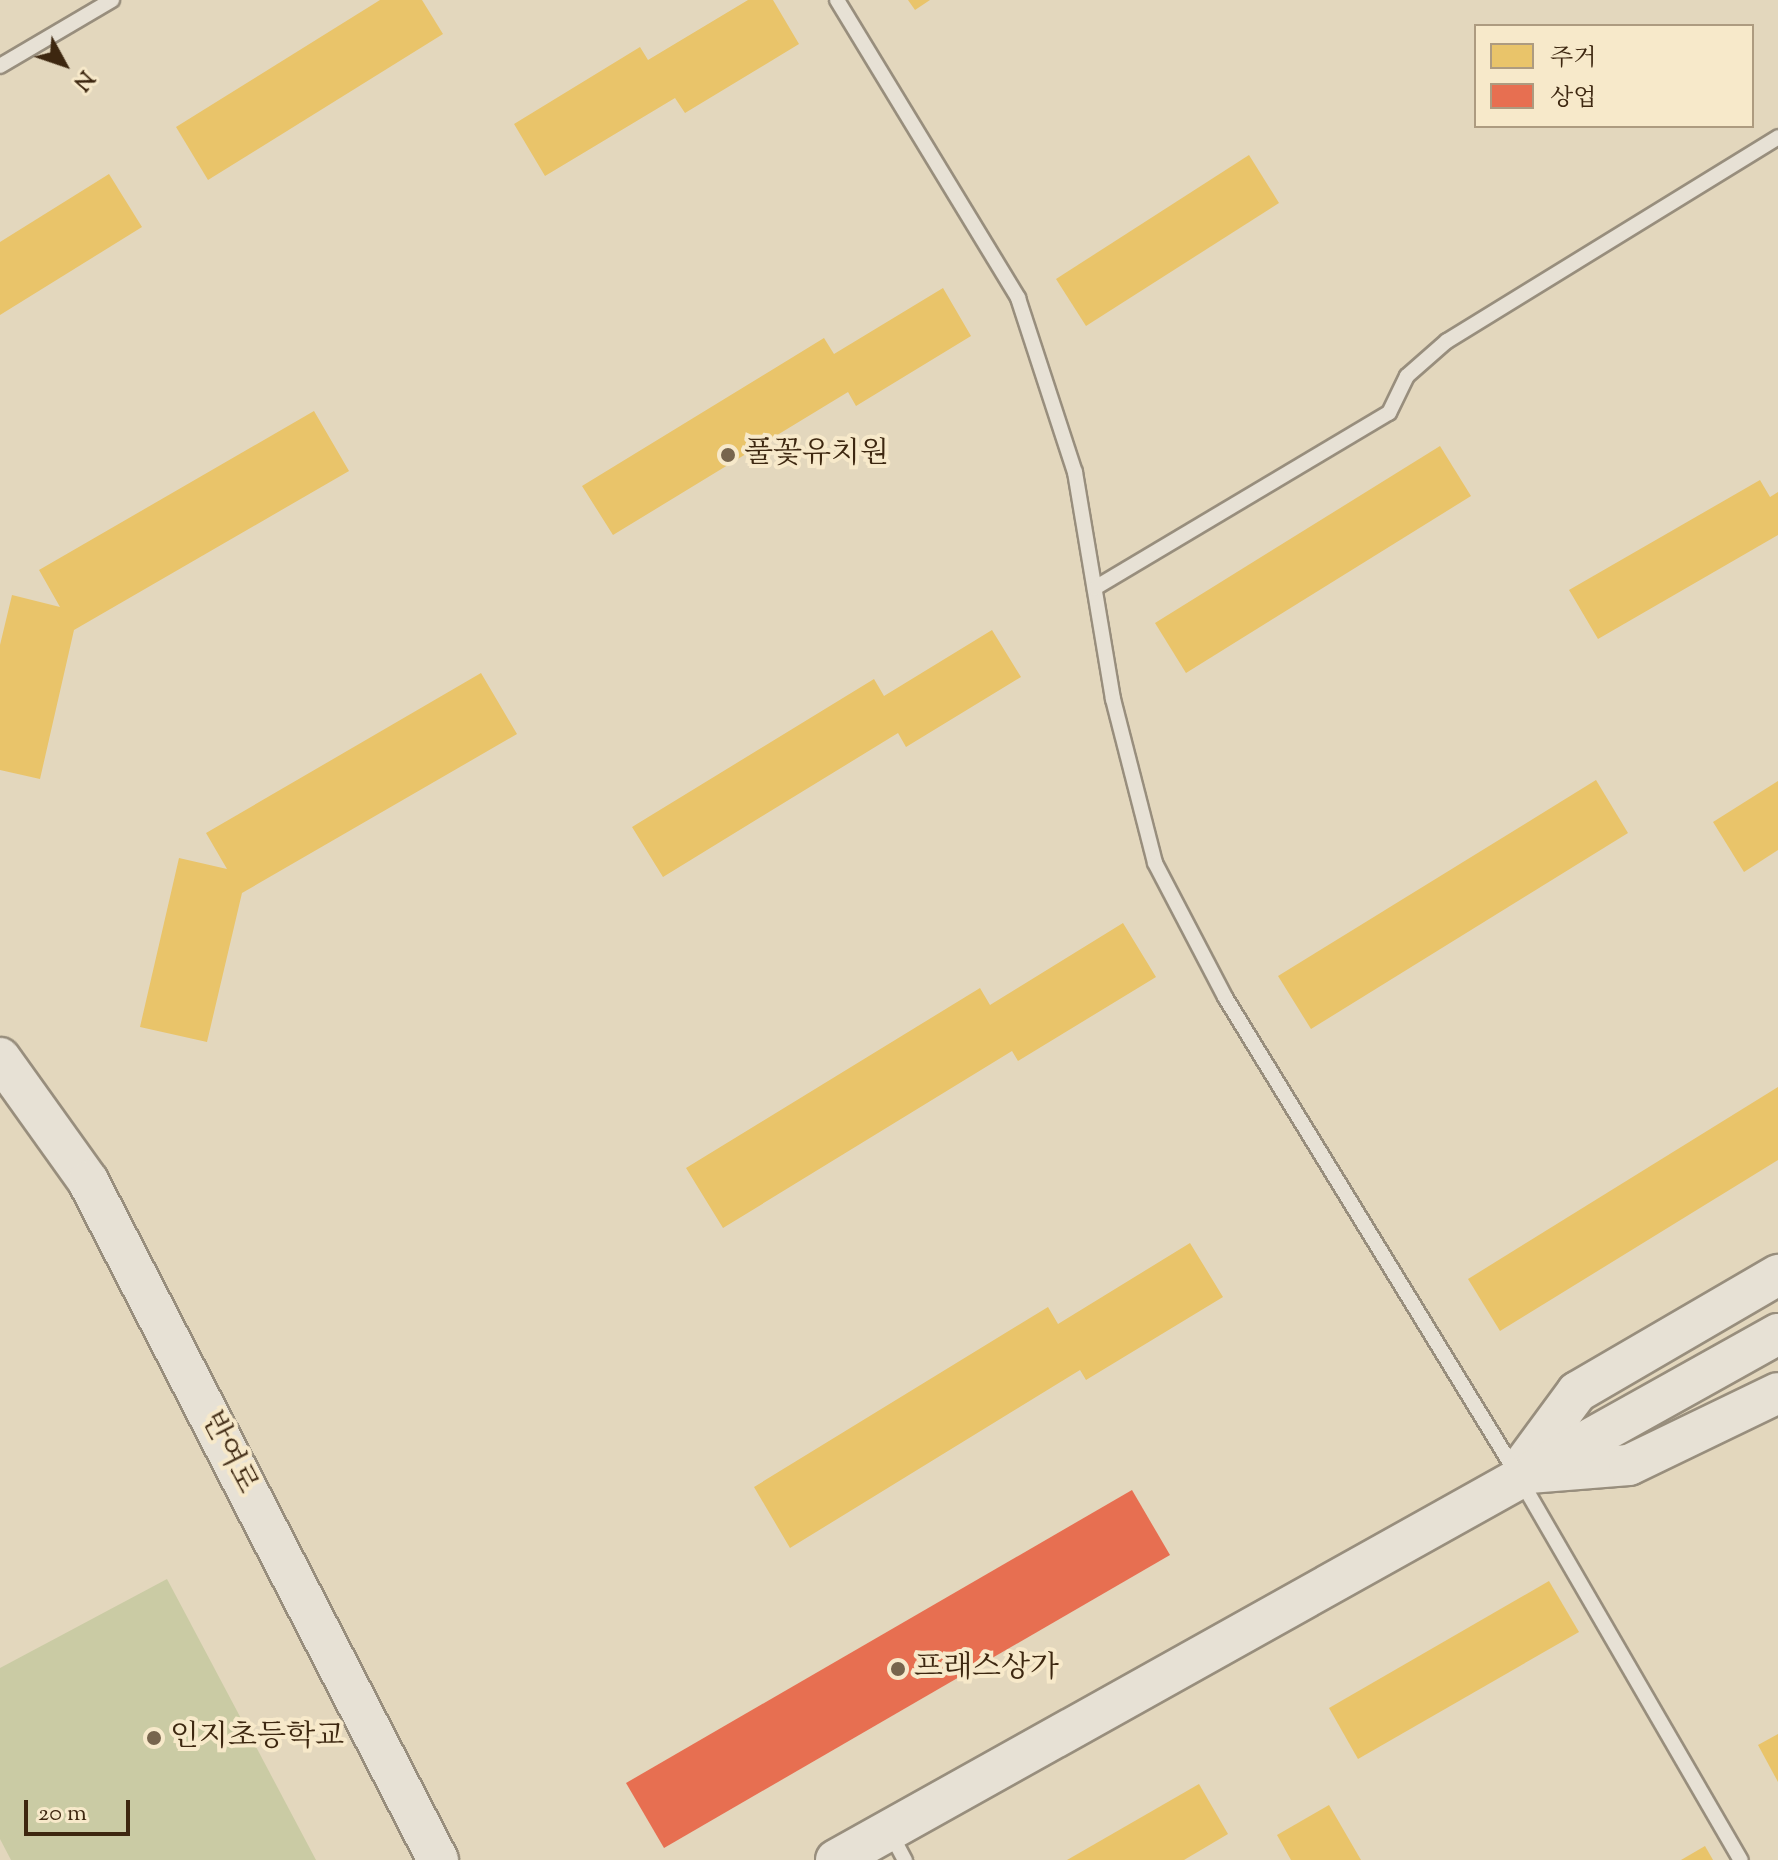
<!DOCTYPE html>
<html>
<head>
<meta charset="utf-8">
<style>
	body { margin:0 }
	#map { position:relative; width:1778px; height:1860px; overflow:hidden; background:#e3d7bd; font-family:"Sorts Mill Goudy","Noto Serif KR",serif }
	div>[style] { position:absolute }
	[style*='--x'] { left:calc(var(--x)*1px); top:calc(var(--y)*1px); width:calc(var(--w)*1px); rotate:calc(var(--a)*1deg) }
	.green>* { inset:0; background:#cacba4 }
	.homes>* { inset:0; background:#e9c46a }
	.shops>* { inset:0; background:#e76f51 }
	.roads { filter:drop-shadow(2px 0 #988e7d) drop-shadow(-2px 0 #988e7d) drop-shadow(0 2px #988e7d) drop-shadow(0 -2px #988e7d) }
	.lane>* { height:14px; margin:-7px; padding:0 7px; transform-origin:7px; border-radius:7px; background:#e7e1d5 }
	.secondary>* { height:40px; margin:-20px; padding:0 20px; transform-origin:20px; border-radius:20px; background:#e7e1d5 }
	.dots>* { width:22px; height:22px; translate:-50% -50%; box-sizing:border-box; border:4px solid #f7e9ca; border-radius:50% }
	span { translate:-50% -50%; white-space:nowrap; text-align:center; line-height:1.15; -webkit-text-stroke:8px #f7e9ca; paint-order:stroke }
	.poi-label { font-size:30px; color:#3d2710 }
	.left { translate:0 -50%; text-align:left }
	.street-label { font-size:30px; color:#3d2710 }
	.legend { position:absolute; left:1474px; top:24px; width:280px; height:104px; box-sizing:border-box; background:#f7e9ca; border:2px solid #ad9b80; margin:0; padding:10px 14px; list-style:none; font-size:24px; color:#3d2710 }
	.legend li { display:flex; align-items:center; gap:16px; height:40px }
	.legend b { width:40px; border:2px solid #ad9b80 }
	.north { position:absolute; left:24px; top:24px; width:80px; height:80px; -webkit-text-stroke:6px #f7e9ca; paint-order:stroke; rotate:130deg; font-size:22px; font-weight:700; line-height:32px; text-align:center; color:#3d2710 }
	.north::after { content:''; display:block; margin:auto; width:28px; height:36px; background:#3d2710; clip-path:polygon(50% 0,100% 100%,50% 72%,0 100%) }
	.scale { position:absolute; left:24px; top:1800px; width:106px; height:36px; box-sizing:border-box; border:4px solid #3d2710; border-top:0; padding-left:10px; font-size:24px; line-height:28px; white-space:nowrap; color:#3d2710; -webkit-text-stroke:6px #f7e9ca; paint-order:stroke }
</style>
</head>
<body>
<div id="map">
	<div class="green">
		<i style="clip-path:polygon(167px 1579px,316px 1860px,11px 1860px,0 1839px,0 1668px)"></i>
	</div>
	<div class="homes">
		<i style="clip-path:polygon(380px 0,422px 0,443px 34px,208px 180px,176px 127px)"></i>
		<i style="clip-path:polygon(748px 0,773px 0,799px 44px,685px 113px,675px 98px,545px 176px,514px 124px,640px 47px,648px 60px)"></i>
		<i style="clip-path:polygon(908px 0,930px 0,915px 10px)"></i>
		<i style="clip-path:polygon(1249px 155px,1279px 203px,1086px 326px,1056px 279px)"></i>
		<i style="clip-path:polygon(109px 174px,142px 227px,0 315px,0 242px)"></i>
		<i style="clip-path:polygon(943px 288px,971px 336px,856px 406px,848px 392px,613px 535px,582px 486px,824px 338px,834px 354px)"></i>
		<i style="clip-path:polygon(314px 411px,349px 471px,74px 630px,40px 779px,0 770px,0 645px,12px 595px,60px 607px,39px 570px)"></i>
		<i style="clip-path:polygon(1440px 446px,1471px 496px,1186px 673px,1155px 623px)"></i>
		<i style="clip-path:polygon(1760px 480px,1770px 497px,1778px 492px,1778px 535px,1598px 639px,1569px 590px)"></i>
		<i style="clip-path:polygon(992px 630px,1021px 677px,906px 747px,898px 733px,663px 877px,632px 827px,874px 679px,884px 696px)"></i>
		<i style="clip-path:polygon(481px 673px,517px 734px,242px 893px,207px 1042px,140px 1027px,179px 858px,227px 869px,206px 833px)"></i>
		<i style="clip-path:polygon(1596px 780px,1628px 833px,1311px 1029px,1278px 976px)"></i>
		<i style="clip-path:polygon(1778px 781px,1778px 850px,1744px 872px,1713px 822px)"></i>
		<i style="clip-path:polygon(1123px 923px,1156px 977px,1018px 1061px,1012px 1051px,723px 1228px,686px 1168px,980px 988px,990px 1005px)"></i>
		<i style="clip-path:polygon(1778px 1087px,1778px 1160px,1500px 1331px,1468px 1279px)"></i>
		<i style="clip-path:polygon(1190px 1243px,1223px 1297px,1086px 1380px,1080px 1370px,790px 1548px,754px 1487px,1048px 1307px,1058px 1324px)"></i>
		<i style="clip-path:polygon(1549px 1581px,1579px 1632px,1358px 1759px,1329px 1708px)"></i>
		<i style="clip-path:polygon(1778px 1734px,1778px 1782px,1758px 1745px)"></i>
		<i style="clip-path:polygon(1199px 1784px,1228px 1834px,1184px 1860px,1067px 1860px)"></i>
		<i style="clip-path:polygon(1329px 1805px,1361px 1860px,1291px 1860px,1277px 1835px)"></i>
		<i style="clip-path:polygon(1705px 1846px,1713px 1860px,1681px 1860px)"></i>
	</div>
	<div class="shops">
		<i style="clip-path:polygon(1132px 1490px,1170px 1555px,664px 1848px,626px 1783px)"></i>
	</div>
	<div class="roads">
		<div class="lane">
			<i style="--x:837;--y:0;--w:349;--a:58.7"></i>
			<i style="--x:1018;--y:298;--w:183;--a:71.9"></i>
			<i style="--x:1075;--y:472;--w:230;--a:80.5"></i>
			<i style="--x:1113;--y:699;--w:169;--a:75.6"></i>
			<i style="--x:1155;--y:863;--w:151;--a:62.4"></i>
			<i style="--x:1225;--y:997;--w:559;--a:58.53"></i>
			<i style="--x:1517;--y:1474;--w:446;--a:59.9"></i>
			<i style="--x:0;--y:66;--w:130;--a:-30.5"></i>
			<i style="--x:1095;--y:588;--w:342;--a:-30.8"></i>
			<i style="--x:1389;--y:413;--w:41;--a:-64.1"></i>
			<i style="--x:1407;--y:376;--w:53;--a:-41.2"></i>
			<i style="--x:1447;--y:341;--w:389;--a:-31.6"></i>
			<i style="--x:891;--y:1834;--w:30;--a:62"></i>
		</div>
		<div class="secondary">
			<i style="--x:0;--y:1058;--w:151;--a:54.4"></i>
			<i style="--x:88;--y:1181;--w:764;--a:62.73"></i>
			<i style="--x:1524;--y:1464;--w:89;--a:-53.6"></i>
			<i style="--x:1577;--y:1392;--w:233;--a:-30.2"></i>
			<i style="--x:1529;--y:1473;--w:100;--a:-4.6"></i>
			<i style="--x:1629;--y:1465;--w:165;--a:-25.8"></i>
			<i style="--x:836;--y:1860;--w:1079;--a:-29.18"></i>
		</div>
	</div>
	<div class="dots">
		<i style="left:728px;top:455px;background:#77654d"></i>
		<i style="left:898px;top:1669px;background:#77654d"></i>
		<i style="left:154px;top:1738px;background:#77654d"></i>
	</div>
	<div class="poi-label">
		<span class="left" style="left:744px;top:455px">풀꽃유치원</span>
		<span class="left" style="left:914px;top:1669px">프래스상가</span>
		<span class="left" style="left:170px;top:1738px">인지초등학교</span>
	</div>
	<div class="street-label">
		<span style="left:228px;top:1453px;rotate:63deg">반여로</span>
	</div>
	<ul class="legend">
	<li><b style="height:22px;background:#e9c46a"></b>주거</li>
	<li><b style="height:22px;background:#e76f51"></b>상업</li>
	</ul>
	<div class="north">N</div>
	<div class="scale">20 m</div>
</div>
</body>
</html>
